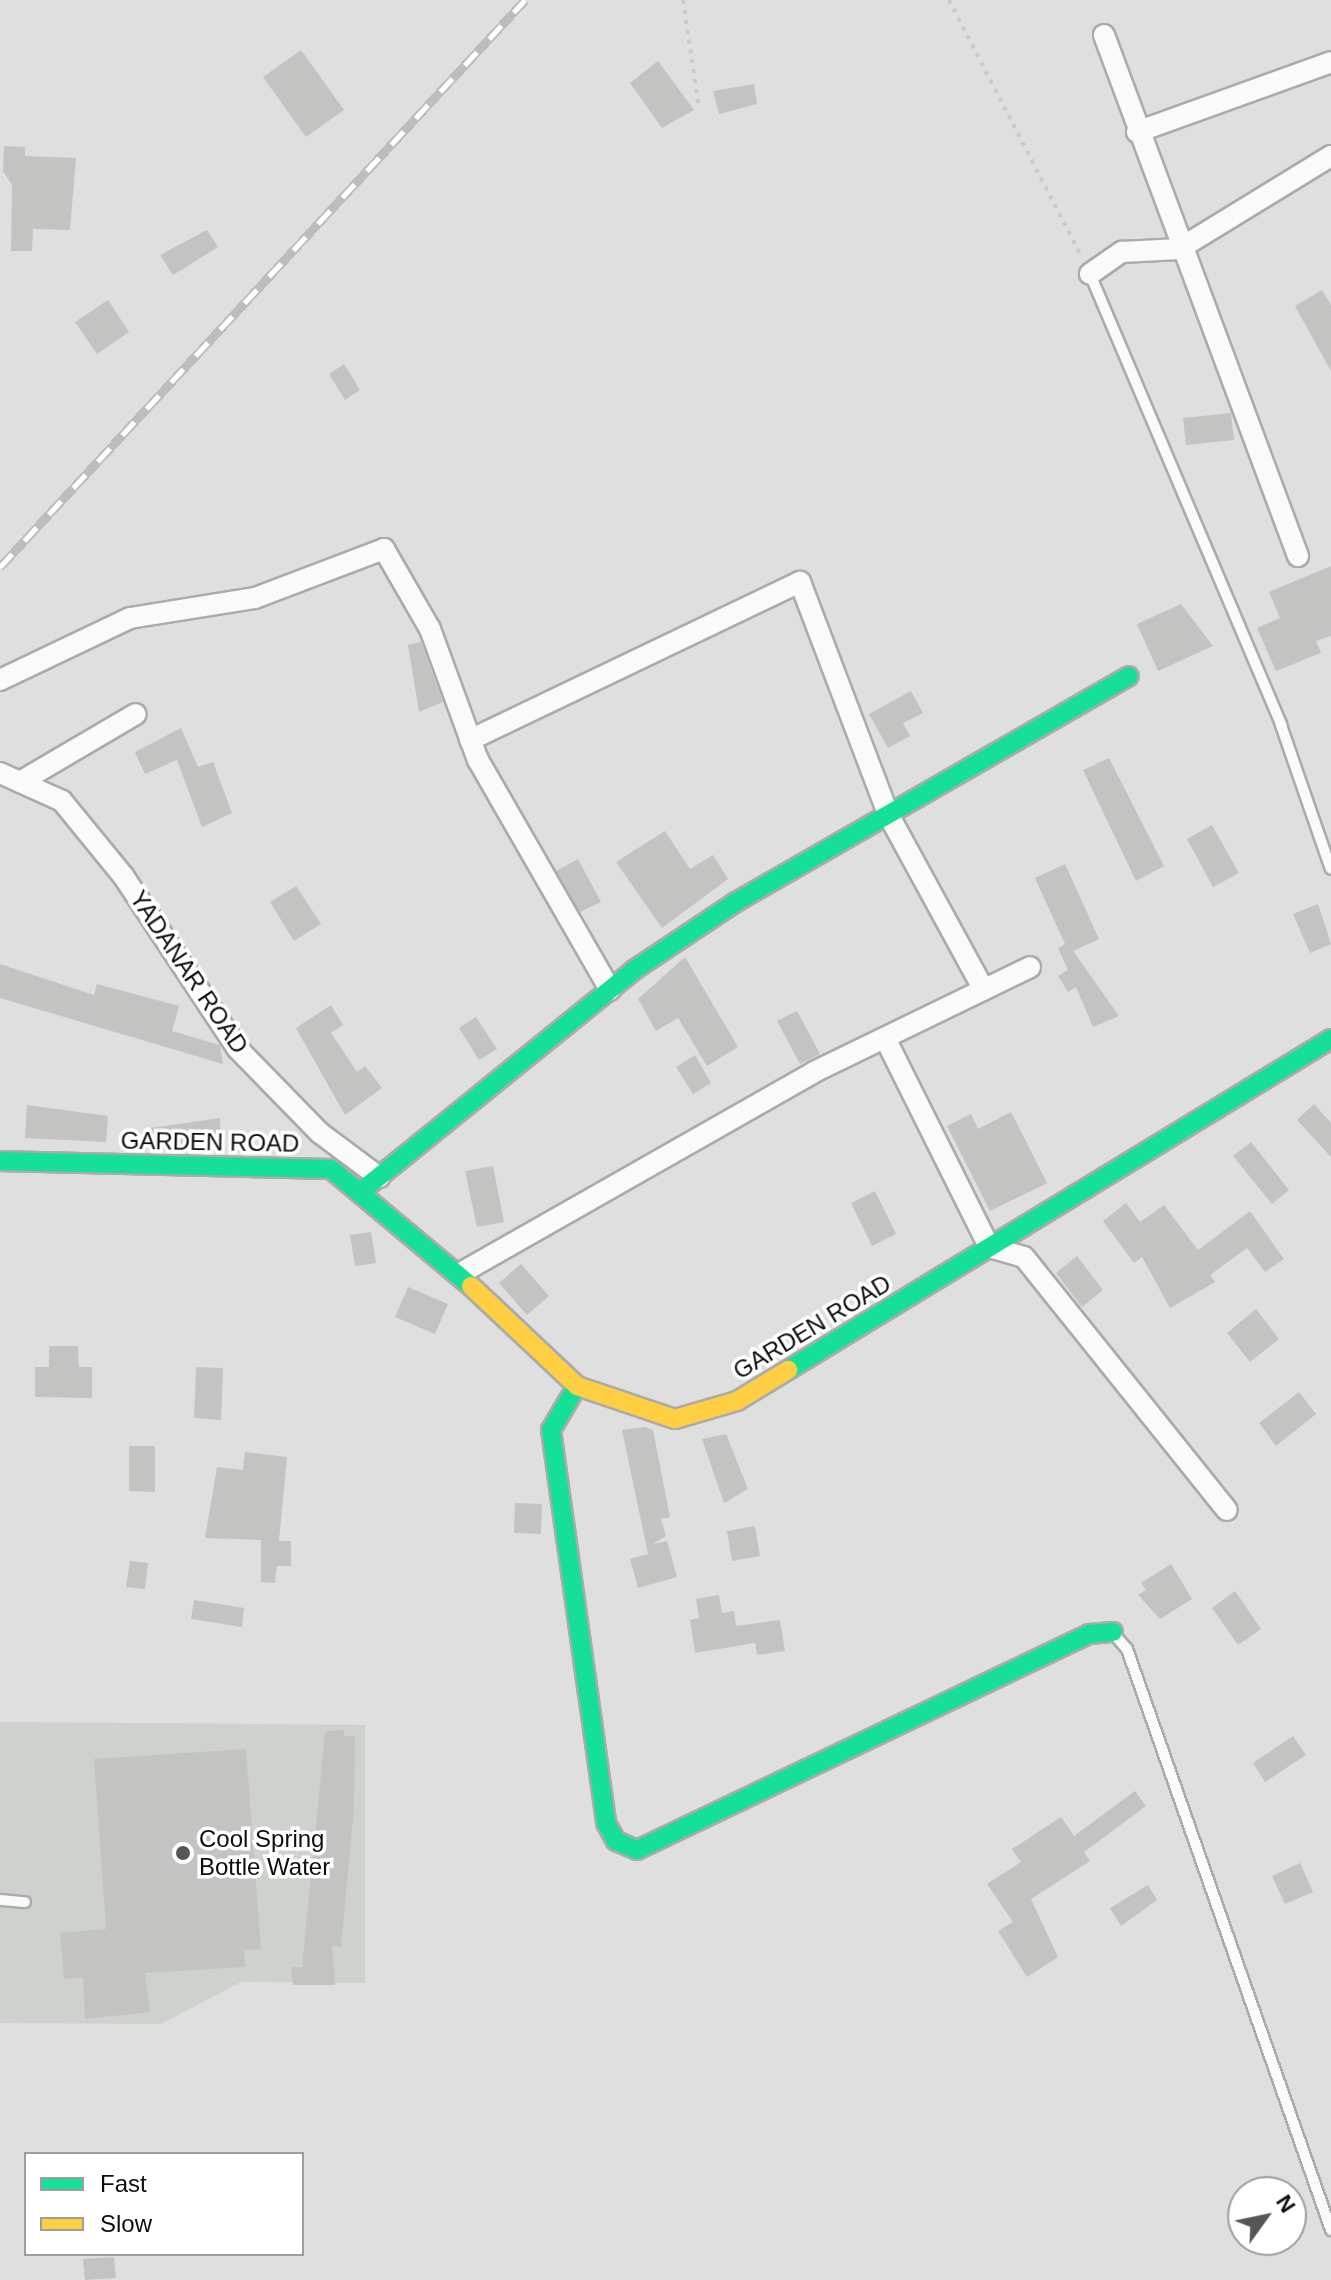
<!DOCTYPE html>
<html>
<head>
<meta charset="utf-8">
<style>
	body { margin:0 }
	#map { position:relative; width:1331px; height:2280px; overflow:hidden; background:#dedfde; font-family:Helvetica,sans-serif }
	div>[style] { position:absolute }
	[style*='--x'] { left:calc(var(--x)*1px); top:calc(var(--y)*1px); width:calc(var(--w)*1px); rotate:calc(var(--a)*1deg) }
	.built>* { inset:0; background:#ced2cc }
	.building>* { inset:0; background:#c3c4c2 }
	.path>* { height:4px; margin-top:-2px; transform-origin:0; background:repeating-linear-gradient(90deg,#c9cac9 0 4px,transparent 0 10px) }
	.roads { filter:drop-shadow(2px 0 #aaabaa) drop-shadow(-2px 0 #aaabaa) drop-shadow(0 2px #aaabaa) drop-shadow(0 -2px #aaabaa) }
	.lane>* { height:10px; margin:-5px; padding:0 5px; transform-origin:5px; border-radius:5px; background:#fafafa }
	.street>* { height:20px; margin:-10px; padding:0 10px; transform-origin:10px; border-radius:10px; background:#fafafa }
	.fast>* { height:18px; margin:-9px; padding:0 9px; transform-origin:9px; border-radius:9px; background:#16e098 }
	.slow>* { height:18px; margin:-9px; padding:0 9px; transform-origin:9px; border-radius:9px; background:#ffcf43 }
	.rail>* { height:9px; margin-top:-4.5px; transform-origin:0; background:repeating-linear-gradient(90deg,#fff 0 18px,#bcbdbc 0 36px); box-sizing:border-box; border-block:2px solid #bcbdbc }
	.dots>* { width:22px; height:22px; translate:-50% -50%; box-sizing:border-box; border:4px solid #fff; border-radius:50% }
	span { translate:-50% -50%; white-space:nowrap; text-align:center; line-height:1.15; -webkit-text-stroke:7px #fff; paint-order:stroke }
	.street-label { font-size:24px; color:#0c0d0c }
	.poi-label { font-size:24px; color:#0c0d0c }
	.left { translate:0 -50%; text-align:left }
	.legend { position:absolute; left:24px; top:2152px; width:280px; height:104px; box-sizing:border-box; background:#fff; border:2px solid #9e9e9e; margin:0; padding:10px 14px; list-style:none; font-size:24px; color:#0c0d0c }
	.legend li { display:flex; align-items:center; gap:16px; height:40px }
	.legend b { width:40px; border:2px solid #9e9e9e }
	.north { position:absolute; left:1227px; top:2176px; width:80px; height:80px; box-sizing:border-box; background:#fff; border:2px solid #9e9e9e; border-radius:50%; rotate:57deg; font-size:22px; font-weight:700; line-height:32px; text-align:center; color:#0c0d0c }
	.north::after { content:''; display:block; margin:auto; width:28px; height:36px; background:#565656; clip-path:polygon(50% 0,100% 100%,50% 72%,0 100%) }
</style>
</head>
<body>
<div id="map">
	<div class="built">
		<i style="clip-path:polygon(0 1722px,365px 1725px,365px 1983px,241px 1982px,161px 2024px,0 2023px)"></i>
	</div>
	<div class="building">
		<i style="clip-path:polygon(301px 50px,344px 110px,306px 137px,263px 77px)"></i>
		<i style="clip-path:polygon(658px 61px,694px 110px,662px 128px,630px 83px)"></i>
		<i style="clip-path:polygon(754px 84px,757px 104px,719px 114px,713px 91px)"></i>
		<i style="clip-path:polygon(4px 146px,25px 147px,25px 156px,76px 158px,70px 230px,33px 229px,32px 251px,11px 251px,12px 185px,3px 171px)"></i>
		<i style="clip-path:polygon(207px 230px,218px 247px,173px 275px,160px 255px)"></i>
		<i style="clip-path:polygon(1322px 290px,1331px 305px,1331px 371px,1295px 306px)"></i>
		<i style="clip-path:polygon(108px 300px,129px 332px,97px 354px,75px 322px)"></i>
		<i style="clip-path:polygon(344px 364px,360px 390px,345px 400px,329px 374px)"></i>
		<i style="clip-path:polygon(1231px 413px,1234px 440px,1186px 445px,1183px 418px)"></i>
		<i style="clip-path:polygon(1331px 566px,1331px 636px,1316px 641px,1321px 653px,1276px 671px,1257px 628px,1280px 618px,1269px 592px)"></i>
		<i style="clip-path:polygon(1181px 604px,1213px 646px,1158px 671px,1137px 624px)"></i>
		<i style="clip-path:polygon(421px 642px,443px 702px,419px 712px,408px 645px)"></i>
		<i style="clip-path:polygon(911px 691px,923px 713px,903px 723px,910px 736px,888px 748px,869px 714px)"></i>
		<i style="clip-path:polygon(181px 728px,198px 767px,213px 762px,232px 813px,202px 827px,177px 760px,145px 774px,135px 752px)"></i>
		<i style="clip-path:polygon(1109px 758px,1164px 866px,1136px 881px,1083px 770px)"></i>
		<i style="clip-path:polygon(1212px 825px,1239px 873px,1213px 887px,1187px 839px)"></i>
		<i style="clip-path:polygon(665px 831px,690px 869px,713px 855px,728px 879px,662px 928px,616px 862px)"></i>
		<i style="clip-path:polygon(578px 859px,601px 902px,580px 912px,556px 871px)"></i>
		<i style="clip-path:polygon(1065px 864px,1099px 939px,1073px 951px,1119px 1016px,1093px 1027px,1076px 987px,1068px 992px,1058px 976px,1068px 970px,1058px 948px,1065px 944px,1035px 878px)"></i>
		<i style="clip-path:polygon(296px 886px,321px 924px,294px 941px,270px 902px)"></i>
		<i style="clip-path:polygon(1318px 904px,1331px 944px,1310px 953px,1293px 914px)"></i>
		<i style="clip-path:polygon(685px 957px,738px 1047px,707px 1066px,678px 1018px,656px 1031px,638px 999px)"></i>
		<i style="clip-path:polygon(0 964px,94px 995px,97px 984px,179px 1006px,172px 1031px,220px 1045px,223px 1064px,0 998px)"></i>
		<i style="clip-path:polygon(331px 1005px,343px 1025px,331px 1033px,357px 1072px,365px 1066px,382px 1088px,345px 1115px,296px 1028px)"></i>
		<i style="clip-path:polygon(797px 1011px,820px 1054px,800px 1064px,777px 1021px)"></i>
		<i style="clip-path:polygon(476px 1017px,497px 1049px,479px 1060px,459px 1028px)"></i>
		<i style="clip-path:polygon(695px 1055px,711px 1083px,693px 1094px,676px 1067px)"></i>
		<i style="clip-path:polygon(1314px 1104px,1331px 1123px,1331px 1157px,1297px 1120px)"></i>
		<i style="clip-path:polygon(27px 1105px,108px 1116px,106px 1142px,25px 1138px)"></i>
		<i style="clip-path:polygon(1011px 1112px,1047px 1183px,990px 1211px,947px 1126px,971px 1114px,978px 1129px)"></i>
		<i style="clip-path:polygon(220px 1118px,221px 1147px,151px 1148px,150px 1128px)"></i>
		<i style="clip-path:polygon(1251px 1142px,1289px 1190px,1272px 1204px,1233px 1156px)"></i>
		<i style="clip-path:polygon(493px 1166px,504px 1222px,477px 1227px,465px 1171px)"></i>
		<i style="clip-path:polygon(875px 1191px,896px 1234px,872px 1246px,851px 1203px)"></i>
		<i style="clip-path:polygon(1126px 1203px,1140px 1222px,1164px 1205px,1198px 1250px,1250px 1211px,1284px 1259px,1265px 1272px,1247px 1248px,1210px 1275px,1215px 1282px,1170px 1308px,1142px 1257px,1134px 1263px,1103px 1221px)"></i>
		<i style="clip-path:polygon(371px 1232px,376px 1263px,355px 1266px,350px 1235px)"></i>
		<i style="clip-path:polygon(1077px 1256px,1103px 1290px,1082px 1307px,1056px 1273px)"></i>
		<i style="clip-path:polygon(521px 1264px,549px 1296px,527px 1315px,499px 1283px)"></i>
		<i style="clip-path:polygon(408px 1287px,448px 1304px,435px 1334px,395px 1317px)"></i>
		<i style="clip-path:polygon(1256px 1309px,1279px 1339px,1250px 1362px,1227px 1333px)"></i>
		<i style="clip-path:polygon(49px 1346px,78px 1346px,79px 1367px,92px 1367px,92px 1398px,35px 1397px,35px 1367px,49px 1367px)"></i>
		<i style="clip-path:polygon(196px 1367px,223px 1368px,221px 1420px,194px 1418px)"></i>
		<i style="clip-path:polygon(1299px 1392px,1316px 1414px,1276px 1446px,1259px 1423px)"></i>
		<i style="clip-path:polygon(645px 1427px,653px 1430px,670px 1517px,661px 1519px,666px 1536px,653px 1544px,667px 1541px,677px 1577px,638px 1588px,630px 1559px,648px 1554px,622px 1430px)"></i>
		<i style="clip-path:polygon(726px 1434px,748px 1489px,724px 1503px,702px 1439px)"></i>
		<i style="clip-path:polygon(129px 1446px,155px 1446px,155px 1492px,129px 1491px)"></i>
		<i style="clip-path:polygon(245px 1452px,287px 1457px,279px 1541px,291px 1541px,291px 1566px,277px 1566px,275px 1583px,261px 1582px,261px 1540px,205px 1538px,217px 1467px,243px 1470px)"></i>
		<i style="clip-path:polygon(515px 1503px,542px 1504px,541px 1534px,514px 1533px)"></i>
		<i style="clip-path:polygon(755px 1526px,760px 1556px,732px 1561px,727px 1531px)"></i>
		<i style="clip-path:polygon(130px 1561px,148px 1563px,145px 1589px,126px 1587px)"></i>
		<i style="clip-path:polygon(1171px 1564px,1192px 1599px,1160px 1619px,1138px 1595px,1146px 1590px,1141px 1583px)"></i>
		<i style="clip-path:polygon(1235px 1591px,1261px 1629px,1238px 1645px,1212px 1608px)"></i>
		<i style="clip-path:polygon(719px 1595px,722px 1613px,734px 1611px,736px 1626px,780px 1620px,785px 1651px,757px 1655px,755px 1643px,695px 1653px,690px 1620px,699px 1618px,696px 1599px)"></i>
		<i style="clip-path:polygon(194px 1600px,244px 1608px,242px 1627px,191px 1619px)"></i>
		<i style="clip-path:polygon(344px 1729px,344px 1736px,355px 1736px,354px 1808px,341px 1948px,332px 1945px,335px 1985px,293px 1985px,291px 1967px,302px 1967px,325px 1732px)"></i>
		<i style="clip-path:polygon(1293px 1736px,1306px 1755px,1265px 1782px,1253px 1763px)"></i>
		<i style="clip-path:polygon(246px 1749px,261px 1949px,244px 1950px,245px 1967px,145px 1973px,150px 2012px,85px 2019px,83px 1977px,64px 1979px,60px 1933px,106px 1929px,94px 1759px)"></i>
		<i style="clip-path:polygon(1135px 1791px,1146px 1806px,1084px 1852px,1090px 1861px,1031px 1899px,1058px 1957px,1027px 1977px,998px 1931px,1013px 1922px,987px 1884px,1021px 1862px,1012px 1849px,1061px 1817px,1074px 1836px)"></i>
		<i style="clip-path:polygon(1300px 1863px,1313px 1892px,1285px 1904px,1272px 1876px)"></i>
		<i style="clip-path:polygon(1148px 1885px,1157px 1900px,1121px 1926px,1110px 1908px)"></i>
		<i style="clip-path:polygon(114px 2257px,116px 2278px,85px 2280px,83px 2259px)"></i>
	</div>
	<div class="path">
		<i style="--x:683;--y:0;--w:108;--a:81.5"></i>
		<i style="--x:949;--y:0;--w:286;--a:62.7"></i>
	</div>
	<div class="roads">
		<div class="lane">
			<i style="--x:1090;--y:274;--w:490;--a:67"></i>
			<i style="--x:1281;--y:725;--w:152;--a:70.9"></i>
			<i style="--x:1113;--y:1633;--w:21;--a:49"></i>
			<i style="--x:1127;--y:1649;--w:616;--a:70.65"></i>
			<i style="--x:0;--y:1900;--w:25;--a:5"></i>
		</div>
		<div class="street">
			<i style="--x:1104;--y:35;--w:556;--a:69.58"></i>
			<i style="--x:1137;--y:132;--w:206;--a:-19.8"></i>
			<i style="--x:1090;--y:274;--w:39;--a:-35"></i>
			<i style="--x:1122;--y:252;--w:57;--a:-3"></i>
			<i style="--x:1179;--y:249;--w:178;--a:-31.5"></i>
			<i style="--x:0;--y:680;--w:144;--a:-25.5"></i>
			<i style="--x:130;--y:618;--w:127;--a:-9.1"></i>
			<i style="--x:255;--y:598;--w:138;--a:-20.8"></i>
			<i style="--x:384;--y:549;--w:92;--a:60.1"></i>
			<i style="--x:430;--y:629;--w:140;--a:69.9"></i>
			<i style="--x:478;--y:760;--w:265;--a:60.1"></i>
			<i style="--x:470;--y:740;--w:366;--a:-25.6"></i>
			<i style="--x:800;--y:582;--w:248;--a:69.2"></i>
			<i style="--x:888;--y:814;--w:200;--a:61.4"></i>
			<i style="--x:0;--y:773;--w:68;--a:24.3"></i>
			<i style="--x:62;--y:801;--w:98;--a:50.8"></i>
			<i style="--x:124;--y:877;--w:205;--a:56.5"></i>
			<i style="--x:237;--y:1048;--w:119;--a:45.7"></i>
			<i style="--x:320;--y:1133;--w:74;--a:36.7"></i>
			<i style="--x:20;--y:782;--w:134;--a:-30.4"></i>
			<i style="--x:885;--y:1038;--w:233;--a:63.5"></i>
			<i style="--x:989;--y:1247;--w:36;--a:16"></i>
			<i style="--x:1024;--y:1257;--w:324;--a:51.3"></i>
			<i style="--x:459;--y:1274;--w:408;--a:-29.6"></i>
			<i style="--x:814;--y:1072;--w:240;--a:-25.9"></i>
		</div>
		<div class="fast">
			<i style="--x:0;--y:1161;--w:331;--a:1.4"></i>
			<i style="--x:331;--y:1169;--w:182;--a:39.9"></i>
			<i style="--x:360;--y:1192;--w:353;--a:-39"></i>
			<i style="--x:634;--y:970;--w:123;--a:-33.7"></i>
			<i style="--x:736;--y:902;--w:453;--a:-29.9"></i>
			<i style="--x:788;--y:1370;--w:636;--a:-31.37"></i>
			<i style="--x:577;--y:1386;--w:51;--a:120.6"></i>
			<i style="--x:551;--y:1430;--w:397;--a:82"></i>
			<i style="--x:606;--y:1823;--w:21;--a:61"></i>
			<i style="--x:616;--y:1841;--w:23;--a:23"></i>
			<i style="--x:637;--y:1850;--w:501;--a:-25.54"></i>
			<i style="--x:1089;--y:1634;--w:24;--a:-5"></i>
		</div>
		<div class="slow">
			<i style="--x:471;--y:1286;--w:146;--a:43.3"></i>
			<i style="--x:577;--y:1386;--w:103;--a:18.6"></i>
			<i style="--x:675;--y:1419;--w:65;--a:-16.2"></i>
			<i style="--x:737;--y:1401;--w:60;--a:-31.3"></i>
		</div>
	</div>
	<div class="rail">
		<i style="--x:0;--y:567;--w:773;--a:-47.2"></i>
	</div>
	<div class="dots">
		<i style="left:183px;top:1853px;background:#565656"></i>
	</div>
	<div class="street-label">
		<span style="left:189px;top:972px;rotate:56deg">YADANAR ROAD</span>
		<span style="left:210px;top:1142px;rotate:1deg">GARDEN ROAD</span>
		<span style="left:812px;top:1327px;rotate:-31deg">GARDEN ROAD</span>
	</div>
	<div class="poi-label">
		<span class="left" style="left:199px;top:1853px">Cool Spring<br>Bottle Water</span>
	</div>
	<ul class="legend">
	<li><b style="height:10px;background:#16e098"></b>Fast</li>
	<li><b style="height:10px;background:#ffcf43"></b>Slow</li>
	</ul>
	<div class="north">N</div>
</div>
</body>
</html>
